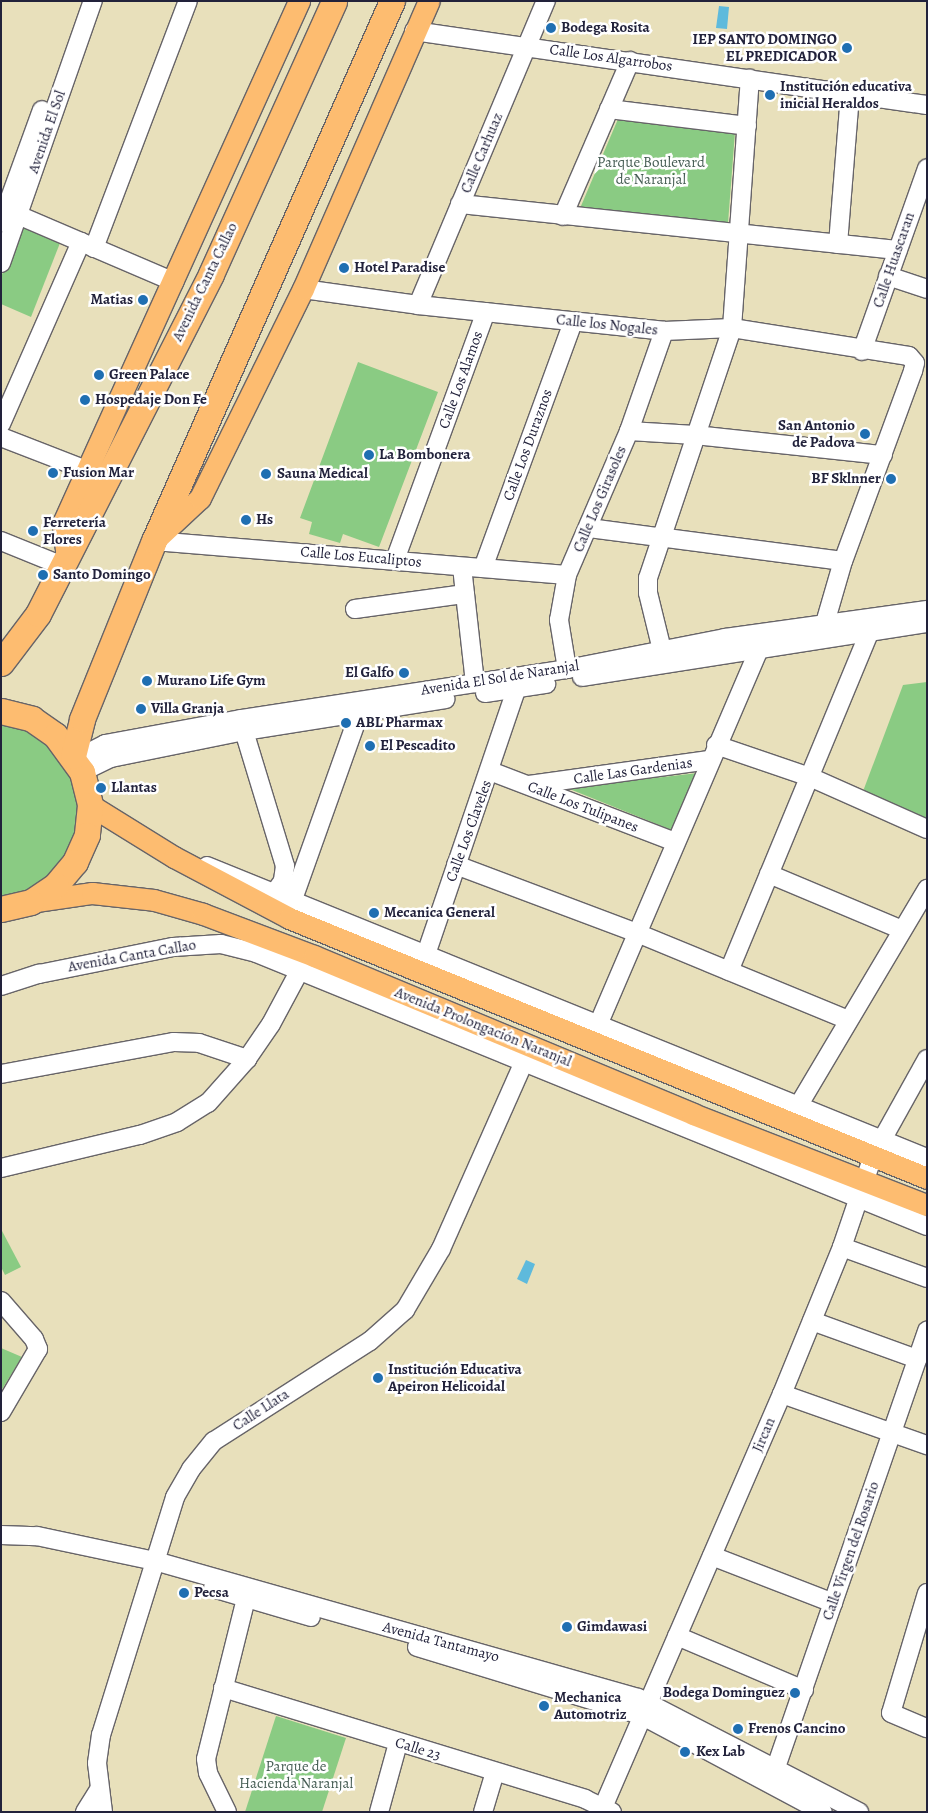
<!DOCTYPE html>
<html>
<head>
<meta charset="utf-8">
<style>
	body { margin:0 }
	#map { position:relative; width:928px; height:1813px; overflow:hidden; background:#e8e0bb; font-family:Alegreya,serif }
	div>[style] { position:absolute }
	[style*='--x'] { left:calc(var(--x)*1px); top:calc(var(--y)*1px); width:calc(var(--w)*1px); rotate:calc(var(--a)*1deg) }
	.green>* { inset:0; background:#8acb83 }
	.water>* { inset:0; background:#5ebadc }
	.roads { filter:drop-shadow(1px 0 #676468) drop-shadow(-1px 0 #676468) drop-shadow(0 1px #676468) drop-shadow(0 -1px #676468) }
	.minor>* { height:18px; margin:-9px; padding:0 9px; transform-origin:9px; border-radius:9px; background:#fff }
	.major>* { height:21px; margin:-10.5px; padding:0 10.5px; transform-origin:10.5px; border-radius:10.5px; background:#fdbc70 }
	.highway>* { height:25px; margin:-12.5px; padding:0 12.5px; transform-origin:12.5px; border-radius:12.5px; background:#fdbc70 }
	.dots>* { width:14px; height:14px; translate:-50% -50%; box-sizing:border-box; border:2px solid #fff; border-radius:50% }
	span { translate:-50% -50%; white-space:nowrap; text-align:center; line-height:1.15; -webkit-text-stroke:5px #fff; paint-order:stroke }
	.poi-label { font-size:15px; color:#22223b; font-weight:700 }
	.left { translate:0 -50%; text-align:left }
	.right { translate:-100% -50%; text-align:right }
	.street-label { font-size:15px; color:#22223b }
	.park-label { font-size:15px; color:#465d54 }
	.frame { position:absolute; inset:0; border:2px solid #22223b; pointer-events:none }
</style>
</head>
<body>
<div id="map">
	<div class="green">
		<i style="clip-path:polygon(618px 119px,735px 132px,728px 223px,578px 213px)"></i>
		<i style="clip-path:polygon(21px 226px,60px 243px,31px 317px,1px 304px,1px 277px)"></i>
		<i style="clip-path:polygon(358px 362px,438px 392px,379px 547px,343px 534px,340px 543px,309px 534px,312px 522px,300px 518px)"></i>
		<i style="clip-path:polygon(927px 682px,927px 823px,862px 794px,903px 685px)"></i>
		<i style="clip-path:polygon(1px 724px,20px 728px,46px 742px,65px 763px,77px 790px,79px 820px,72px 849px,55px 874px,30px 892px,1px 901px)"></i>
		<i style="clip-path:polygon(698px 773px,674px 831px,567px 788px)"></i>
		<i style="clip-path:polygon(1px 1229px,21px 1267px,5px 1275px,1px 1267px)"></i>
		<i style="clip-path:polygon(1px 1348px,22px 1357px,1px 1391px)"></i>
		<i style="clip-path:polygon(276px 1716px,346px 1738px,322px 1812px,245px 1812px)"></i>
	</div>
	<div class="water">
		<i style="clip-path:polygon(719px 6px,729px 7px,727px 29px,716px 28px)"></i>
		<i style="clip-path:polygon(526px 1260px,535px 1264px,527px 1284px,517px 1279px)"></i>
	</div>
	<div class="roads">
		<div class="minor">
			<i style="--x:414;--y:31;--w:518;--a:8.21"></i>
			<i style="--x:609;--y:109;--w:139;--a:7"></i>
			<i style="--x:460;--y:204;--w:440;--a:6"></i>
			<i style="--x:18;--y:215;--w:170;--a:23.2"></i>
			<i style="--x:563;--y:216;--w:169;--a:-66.6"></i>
			<i style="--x:1;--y:223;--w:120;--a:-70.1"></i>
			<i style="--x:838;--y:244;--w:150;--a:-85.4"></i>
			<i style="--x:94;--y:248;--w:264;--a:-69.2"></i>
			<i style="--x:1;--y:263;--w:278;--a:-70.7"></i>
			<i style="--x:888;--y:276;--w:41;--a:18.4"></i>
			<i style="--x:303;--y:289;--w:116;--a:7.9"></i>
			<i style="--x:418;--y:305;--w:247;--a:6"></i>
			<i style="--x:664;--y:331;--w:68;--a:-2.5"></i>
			<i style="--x:732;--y:328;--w:179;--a:9"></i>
			<i style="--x:909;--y:356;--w:9;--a:49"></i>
			<i style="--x:915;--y:363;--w:8;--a:104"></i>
			<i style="--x:913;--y:371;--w:202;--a:110.2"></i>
			<i style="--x:843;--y:561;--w:65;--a:106.2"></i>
			<i style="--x:418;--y:305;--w:330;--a:-67.2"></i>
			<i style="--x:862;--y:351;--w:194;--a:-70.4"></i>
			<i style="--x:1;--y:424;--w:199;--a:-66.3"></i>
			<i style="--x:629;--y:431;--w:66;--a:3.5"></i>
			<i style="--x:695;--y:435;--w:189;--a:6.1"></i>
			<i style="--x:1;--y:437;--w:91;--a:21.2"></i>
			<i style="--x:589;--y:528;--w:256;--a:7.4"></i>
			<i style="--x:1;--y:541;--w:67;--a:22"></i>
			<i style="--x:154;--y:541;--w:414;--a:4.7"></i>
			<i style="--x:395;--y:560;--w:264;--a:-69.9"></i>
			<i style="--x:462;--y:567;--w:117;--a:83.6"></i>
			<i style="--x:483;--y:568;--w:262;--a:-69.9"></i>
			<i style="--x:355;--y:609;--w:111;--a:-7.8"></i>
			<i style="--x:662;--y:650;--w:59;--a:-103.8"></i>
			<i style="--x:648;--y:593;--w:15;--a:-90"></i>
			<i style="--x:648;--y:578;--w:264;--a:-71.4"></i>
			<i style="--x:732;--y:328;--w:250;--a:-85.9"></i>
			<i style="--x:567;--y:669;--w:50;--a:-99.3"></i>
			<i style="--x:559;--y:620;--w:46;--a:-79.9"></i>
			<i style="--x:567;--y:575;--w:157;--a:-66.7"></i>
			<i style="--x:629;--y:431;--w:106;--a:-70.7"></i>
			<i style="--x:582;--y:677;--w:349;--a:-8.9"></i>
			<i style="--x:485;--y:693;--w:62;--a:-8.4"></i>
			<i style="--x:244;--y:731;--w:141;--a:73.1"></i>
			<i style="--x:285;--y:866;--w:15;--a:98"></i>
			<i style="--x:283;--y:881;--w:14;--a:126"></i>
			<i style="--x:716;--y:745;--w:99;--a:18.8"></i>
			<i style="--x:810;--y:777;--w:128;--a:24"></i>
			<i style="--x:76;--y:759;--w:33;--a:-27"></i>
			<i style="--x:105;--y:744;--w:138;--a:-10.4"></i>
			<i style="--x:241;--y:719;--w:330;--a:-8.7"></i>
			<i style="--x:567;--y:669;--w:161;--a:-11.1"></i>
			<i style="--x:725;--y:638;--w:204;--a:-7.9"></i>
			<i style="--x:490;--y:771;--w:198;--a:21"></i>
			<i style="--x:82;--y:772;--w:32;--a:-26"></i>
			<i style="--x:111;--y:758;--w:136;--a:-11.5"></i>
			<i style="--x:244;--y:731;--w:204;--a:-9"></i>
			<i style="--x:529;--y:785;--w:182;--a:-7.9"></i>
			<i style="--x:456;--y:865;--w:193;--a:20.6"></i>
			<i style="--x:637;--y:933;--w:228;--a:22.4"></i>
			<i style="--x:207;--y:866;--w:777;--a:22.08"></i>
			<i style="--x:769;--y:874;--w:144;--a:22.8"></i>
			<i style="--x:292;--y:902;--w:200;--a:-70.4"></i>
			<i style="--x:422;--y:966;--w:292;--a:-71.2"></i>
			<i style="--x:729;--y:971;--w:368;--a:-67.5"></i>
			<i style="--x:1;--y:986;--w:40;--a:-18"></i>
			<i style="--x:39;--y:974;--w:137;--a:-11.4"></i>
			<i style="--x:173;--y:947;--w:48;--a:-3.6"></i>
			<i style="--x:221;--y:944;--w:36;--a:14"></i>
			<i style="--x:256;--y:953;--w:724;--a:22.14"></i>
			<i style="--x:598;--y:1025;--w:409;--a:-66.8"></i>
			<i style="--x:759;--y:649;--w:8;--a:-97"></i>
			<i style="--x:1;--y:1074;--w:176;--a:-10.5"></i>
			<i style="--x:174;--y:1042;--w:25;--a:2"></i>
			<i style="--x:199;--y:1043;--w:51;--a:18.4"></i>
			<i style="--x:797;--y:1108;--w:255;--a:-59.3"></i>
			<i style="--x:1;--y:1168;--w:143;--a:-13.4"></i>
			<i style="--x:140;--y:1135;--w:39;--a:-19"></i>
			<i style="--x:177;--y:1122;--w:36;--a:-32"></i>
			<i style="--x:208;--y:1103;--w:59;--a:-48.4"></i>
			<i style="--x:247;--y:1059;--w:42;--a:-55.6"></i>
			<i style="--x:271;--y:1024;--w:61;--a:-61.8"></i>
			<i style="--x:842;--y:1247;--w:90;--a:20"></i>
			<i style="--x:1;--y:1301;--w:50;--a:49"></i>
			<i style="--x:34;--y:1339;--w:11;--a:68"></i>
			<i style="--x:38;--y:1349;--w:73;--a:120.4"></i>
			<i style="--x:812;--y:1321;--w:112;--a:19.9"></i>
			<i style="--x:782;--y:1394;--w:154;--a:19.4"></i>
			<i style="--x:1;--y:1535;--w:36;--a:2"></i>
			<i style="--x:37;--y:1536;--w:121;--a:12"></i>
			<i style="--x:155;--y:1561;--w:502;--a:15.84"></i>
			<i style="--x:638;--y:1698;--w:249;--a:27.3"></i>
			<i style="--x:712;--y:1556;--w:130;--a:21.2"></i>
			<i style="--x:213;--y:1588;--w:102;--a:16.5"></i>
			<i style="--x:927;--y:1593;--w:125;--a:106.7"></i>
			<i style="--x:891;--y:1713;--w:39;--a:23"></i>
			<i style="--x:677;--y:1636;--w:138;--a:23"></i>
			<i style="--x:417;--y:1647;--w:234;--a:16.9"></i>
			<i style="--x:641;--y:1715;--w:206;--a:28.1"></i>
			<i style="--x:223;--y:1688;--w:379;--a:17"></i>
			<i style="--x:585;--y:1799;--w:30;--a:26"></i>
			<i style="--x:775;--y:1770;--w:465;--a:-70.9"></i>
			<i style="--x:85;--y:1812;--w:26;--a:-58"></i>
			<i style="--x:103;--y:1812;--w:49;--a:-97"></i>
			<i style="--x:97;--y:1763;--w:28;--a:-82"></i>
			<i style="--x:101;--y:1735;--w:249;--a:-72.7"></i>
			<i style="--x:175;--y:1497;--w:32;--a:-60"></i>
			<i style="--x:191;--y:1469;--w:36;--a:-51"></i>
			<i style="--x:214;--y:1441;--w:185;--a:-32.7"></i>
			<i style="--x:370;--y:1341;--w:47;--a:-41.5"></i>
			<i style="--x:405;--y:1310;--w:71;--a:-59.5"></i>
			<i style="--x:441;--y:1249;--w:205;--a:-66.1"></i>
			<i style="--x:227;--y:1812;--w:43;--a:-116"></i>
			<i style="--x:208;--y:1773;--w:14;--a:-98"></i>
			<i style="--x:206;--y:1759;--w:166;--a:-76"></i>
			<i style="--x:379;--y:1812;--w:72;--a:-74.6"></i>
			<i style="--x:483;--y:1812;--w:42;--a:-73.3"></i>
			<i style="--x:601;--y:1812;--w:456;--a:-66.6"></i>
			<i style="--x:782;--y:1394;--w:159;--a:-67.8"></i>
			<i style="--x:842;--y:1247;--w:96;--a:-71.2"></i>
			<i style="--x:873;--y:1156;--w:111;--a:-60.9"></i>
		</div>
		<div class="major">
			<i style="--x:156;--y:539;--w:60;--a:-43"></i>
			<i style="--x:200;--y:498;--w:233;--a:-63.8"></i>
			<i style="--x:303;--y:289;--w:314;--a:-66.4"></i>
			<i style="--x:67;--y:558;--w:35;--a:-97"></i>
			<i style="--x:63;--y:523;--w:573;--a:-65.67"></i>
			<i style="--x:90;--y:805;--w:99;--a:31.8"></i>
			<i style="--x:174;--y:857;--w:130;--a:27.9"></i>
			<i style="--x:289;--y:918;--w:689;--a:22.17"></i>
			<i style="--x:36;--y:901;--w:57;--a:-8.1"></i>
			<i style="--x:92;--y:893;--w:62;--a:6.4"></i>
			<i style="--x:154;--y:900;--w:51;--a:15.9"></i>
			<i style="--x:203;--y:914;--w:119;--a:20.7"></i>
			<i style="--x:314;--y:956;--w:411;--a:22.6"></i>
			<i style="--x:693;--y:1114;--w:251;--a:21.3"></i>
		</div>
		<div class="highway">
			<i style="--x:1;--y:663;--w:61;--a:-52.9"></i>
			<i style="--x:38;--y:614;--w:381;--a:-63"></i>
			<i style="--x:211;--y:274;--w:299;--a:-65.7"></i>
			<i style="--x:1;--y:711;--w:32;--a:14"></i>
			<i style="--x:32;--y:719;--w:28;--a:35"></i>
			<i style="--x:55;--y:735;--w:46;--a:53.9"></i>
			<i style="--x:82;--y:772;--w:34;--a:76"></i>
			<i style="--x:90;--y:805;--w:30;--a:96"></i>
			<i style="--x:87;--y:835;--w:30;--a:114"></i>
			<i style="--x:75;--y:862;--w:30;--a:130"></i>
			<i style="--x:56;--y:885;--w:30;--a:146"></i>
			<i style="--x:31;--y:902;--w:31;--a:167"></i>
			<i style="--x:73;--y:756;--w:38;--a:-76"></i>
			<i style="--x:82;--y:719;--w:192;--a:-68"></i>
			<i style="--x:154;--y:541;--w:590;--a:-66.21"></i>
		</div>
	</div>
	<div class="dots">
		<i style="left:551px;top:28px;background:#1f6fb2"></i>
		<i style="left:847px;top:48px;background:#1f6fb2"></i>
		<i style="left:770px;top:95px;background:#1f6fb2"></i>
		<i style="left:344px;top:268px;background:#1f6fb2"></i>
		<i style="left:143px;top:300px;background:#1f6fb2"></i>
		<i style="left:99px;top:375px;background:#1f6fb2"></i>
		<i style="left:85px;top:400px;background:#1f6fb2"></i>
		<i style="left:865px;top:434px;background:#1f6fb2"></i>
		<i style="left:369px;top:455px;background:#1f6fb2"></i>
		<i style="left:53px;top:473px;background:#1f6fb2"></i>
		<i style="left:266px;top:474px;background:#1f6fb2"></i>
		<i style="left:891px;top:479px;background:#1f6fb2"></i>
		<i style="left:246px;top:520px;background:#1f6fb2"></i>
		<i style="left:33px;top:531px;background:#1f6fb2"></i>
		<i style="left:43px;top:575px;background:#1f6fb2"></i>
		<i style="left:404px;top:673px;background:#1f6fb2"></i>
		<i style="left:147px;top:681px;background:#1f6fb2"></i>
		<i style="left:141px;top:709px;background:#1f6fb2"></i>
		<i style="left:346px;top:723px;background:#1f6fb2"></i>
		<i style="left:370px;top:746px;background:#1f6fb2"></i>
		<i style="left:101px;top:788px;background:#1f6fb2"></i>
		<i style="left:374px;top:913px;background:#1f6fb2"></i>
		<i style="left:378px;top:1378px;background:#1f6fb2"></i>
		<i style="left:184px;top:1593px;background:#1f6fb2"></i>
		<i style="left:567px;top:1627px;background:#1f6fb2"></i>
		<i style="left:795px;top:1693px;background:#1f6fb2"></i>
		<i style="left:544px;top:1706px;background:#1f6fb2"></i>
		<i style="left:738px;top:1729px;background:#1f6fb2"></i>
		<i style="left:685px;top:1752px;background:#1f6fb2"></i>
	</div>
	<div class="poi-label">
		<span class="left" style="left:561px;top:28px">Bodega Rosita</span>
		<span class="right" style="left:837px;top:48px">IEP SANTO DOMINGO<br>EL PREDICADOR</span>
		<span class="left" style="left:780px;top:95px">Institución educativa<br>inicial Heraldos</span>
		<span class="left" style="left:354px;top:268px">Hotel Paradise</span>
		<span class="right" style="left:133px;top:300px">Matias</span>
		<span class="left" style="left:109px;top:375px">Green Palace</span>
		<span class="left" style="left:95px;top:400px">Hospedaje Don Fe</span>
		<span class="right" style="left:855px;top:434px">San Antonio<br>de Padova</span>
		<span class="left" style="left:379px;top:455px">La Bombonera</span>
		<span class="left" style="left:63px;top:473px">Fusion Mar</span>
		<span class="left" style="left:277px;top:474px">Sauna Medical</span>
		<span class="right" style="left:881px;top:479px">BF Sklnner</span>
		<span class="left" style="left:256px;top:520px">Hs</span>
		<span class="left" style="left:43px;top:531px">Ferretería<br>Flores</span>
		<span class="left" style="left:53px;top:575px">Santo Domingo</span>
		<span class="right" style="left:394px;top:673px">El Galfo</span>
		<span class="left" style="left:157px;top:681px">Murano Life Gym</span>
		<span class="left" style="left:151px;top:709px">Villa Granja</span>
		<span class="left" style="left:356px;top:723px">ABL Pharmax</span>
		<span class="left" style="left:380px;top:746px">El Pescadito</span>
		<span class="left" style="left:111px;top:788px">Llantas</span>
		<span class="left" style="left:384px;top:913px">Mecanica General</span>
		<span class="left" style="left:388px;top:1378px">Institución Educativa<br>Apeiron Helicoidal</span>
		<span class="left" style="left:194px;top:1593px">Pecsa</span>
		<span class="left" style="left:577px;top:1627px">Gimdawasi</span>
		<span class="right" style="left:785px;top:1693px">Bodega Dominguez</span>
		<span class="left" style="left:554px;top:1706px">Mechanica<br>Automotriz</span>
		<span class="left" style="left:748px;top:1729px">Frenos Cancino</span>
		<span class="left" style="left:696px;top:1752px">Kex Lab</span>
	</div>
	<div class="street-label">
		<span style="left:611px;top:58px;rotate:8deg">Calle Los Algarrobos</span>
		<span style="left:47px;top:132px;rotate:-71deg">Avenida El Sol</span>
		<span style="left:482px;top:153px;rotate:-67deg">Calle Carhuaz</span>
		<span style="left:894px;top:260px;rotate:-71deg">Calle Huascaran</span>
		<span style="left:205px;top:282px;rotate:-64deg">Avenida Canta Callao</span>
		<span style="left:607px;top:325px;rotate:6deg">Calle los Nogales</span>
		<span style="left:461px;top:380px;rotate:-70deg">Calle Los Alamos</span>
		<span style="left:528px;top:445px;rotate:-70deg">Calle Los Duraznos</span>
		<span style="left:600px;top:499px;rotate:-67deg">Calle Los Girasoles</span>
		<span style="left:361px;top:557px;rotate:5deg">Calle Los Eucaliptos</span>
		<span style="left:500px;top:678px;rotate:-9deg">Avenida El Sol de Naranjal</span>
		<span style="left:633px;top:771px;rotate:-8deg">Calle Las Gardenias</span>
		<span style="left:583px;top:807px;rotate:21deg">Calle Los Tulipanes</span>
		<span style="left:469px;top:831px;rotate:-70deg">Calle Los Claveles</span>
		<span style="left:132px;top:956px;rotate:-10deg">Avenida Canta Callao</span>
		<span style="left:483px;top:1027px;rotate:22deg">Avenida Prolongación Naranjal</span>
		<span style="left:261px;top:1410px;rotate:-33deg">Calle Llata</span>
		<span style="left:764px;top:1435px;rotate:-67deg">Jircan</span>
		<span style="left:851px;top:1551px;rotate:-71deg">Calle Virgen del Rosario</span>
		<span style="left:441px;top:1642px;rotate:15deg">Avenida Tantamayo</span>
		<span style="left:418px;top:1749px;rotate:17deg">Calle 23</span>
	</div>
	<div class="park-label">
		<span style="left:651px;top:171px">Parque Boulevard<br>de Naranjal</span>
		<span style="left:296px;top:1775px">Parque de<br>Hacienda Naranjal</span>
	</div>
	<div class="frame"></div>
</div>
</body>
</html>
